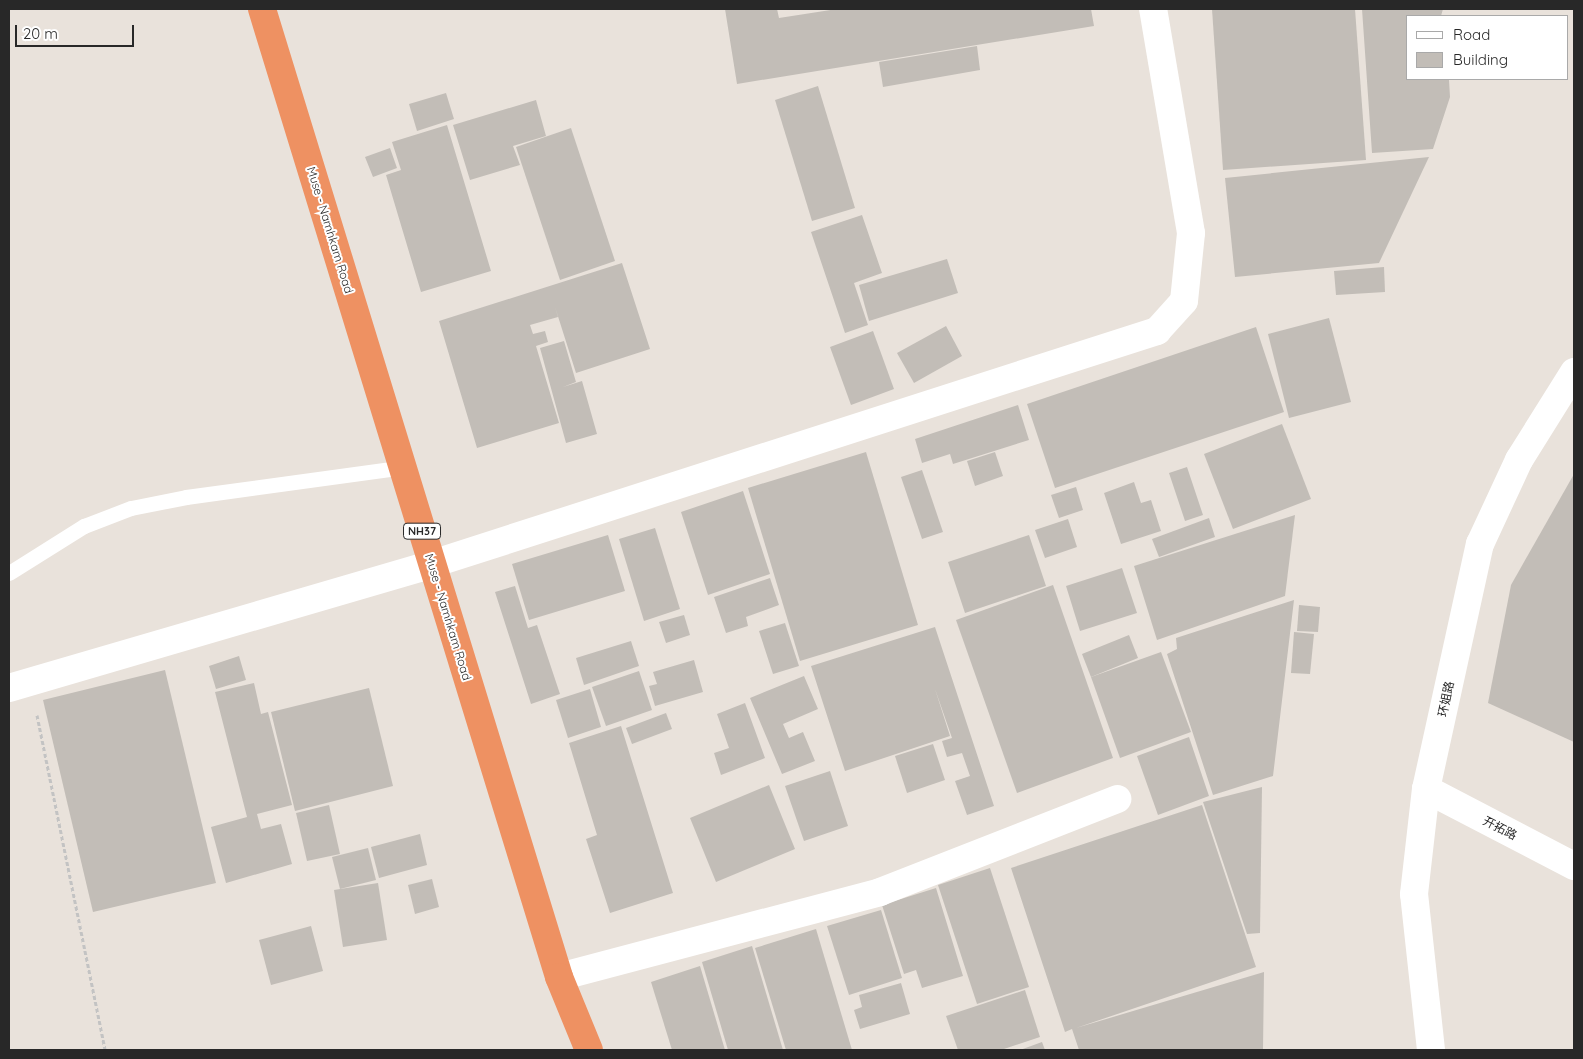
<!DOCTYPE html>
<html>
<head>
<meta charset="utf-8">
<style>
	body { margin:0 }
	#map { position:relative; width:1583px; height:1059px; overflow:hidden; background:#e9e2db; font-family:Quicksand,"Noto Sans SC",sans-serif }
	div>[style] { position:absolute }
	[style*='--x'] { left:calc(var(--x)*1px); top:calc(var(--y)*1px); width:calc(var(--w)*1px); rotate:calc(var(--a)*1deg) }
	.building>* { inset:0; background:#c2bdb7 }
	.path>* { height:3px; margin-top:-1.5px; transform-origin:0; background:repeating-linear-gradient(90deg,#c3c3c3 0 4px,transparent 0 6.5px) }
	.lane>* { height:15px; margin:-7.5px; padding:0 7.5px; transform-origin:7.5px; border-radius:7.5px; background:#fff }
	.street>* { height:28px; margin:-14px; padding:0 14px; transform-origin:14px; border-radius:14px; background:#fff }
	.secondary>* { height:28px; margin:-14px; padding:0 14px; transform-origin:14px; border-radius:14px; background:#fff }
	.highway>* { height:28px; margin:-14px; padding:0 14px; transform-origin:14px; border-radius:14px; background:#ee9162 }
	span { translate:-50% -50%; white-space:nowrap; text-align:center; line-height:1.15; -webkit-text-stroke:4px #fff; paint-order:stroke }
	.shield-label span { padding:1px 4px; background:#fff; border:1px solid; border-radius:4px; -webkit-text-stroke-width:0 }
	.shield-label { font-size:11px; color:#282828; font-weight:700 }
	.street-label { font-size:12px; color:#282828 }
	.frame { position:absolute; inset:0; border:10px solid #282828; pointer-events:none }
	.legend { position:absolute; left:1406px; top:15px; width:162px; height:65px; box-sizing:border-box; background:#fff; border:1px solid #a9a9a9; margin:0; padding:6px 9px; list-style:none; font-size:15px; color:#282828 }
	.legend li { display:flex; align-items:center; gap:10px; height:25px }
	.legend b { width:25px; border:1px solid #a9a9a9 }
	.scale { position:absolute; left:15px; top:25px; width:119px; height:22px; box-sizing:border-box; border:2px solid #282828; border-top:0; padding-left:6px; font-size:15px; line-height:18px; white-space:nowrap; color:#282828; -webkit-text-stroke:4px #fff; paint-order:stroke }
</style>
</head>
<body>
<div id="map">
	<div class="building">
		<i style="clip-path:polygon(725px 9px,777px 9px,779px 18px,837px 9px,1091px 9px,1094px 26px,737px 84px)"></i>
		<i style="clip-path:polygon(1212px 9px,1355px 9px,1366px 160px,1223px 170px)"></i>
		<i style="clip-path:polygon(1362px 9px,1443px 9px,1441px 16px,1407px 16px,1407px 79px,1449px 80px,1450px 97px,1433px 149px,1372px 153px)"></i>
		<i style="clip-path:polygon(977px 46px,980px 70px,883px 87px,879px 62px)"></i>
		<i style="clip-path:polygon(818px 86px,855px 208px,812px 221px,775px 100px)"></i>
		<i style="clip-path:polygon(446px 93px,454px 119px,417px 131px,409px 104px)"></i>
		<i style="clip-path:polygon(536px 100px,546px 136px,513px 146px,520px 165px,470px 180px,453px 125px)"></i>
		<i style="clip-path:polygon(447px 125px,491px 271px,421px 292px,386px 175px,401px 170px,392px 142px)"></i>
		<i style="clip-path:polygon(571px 128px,615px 261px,560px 280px,516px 147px)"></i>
		<i style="clip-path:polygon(390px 148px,397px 168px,373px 177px,365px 157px)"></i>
		<i style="clip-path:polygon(1429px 157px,1379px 263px,1235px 277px,1225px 178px)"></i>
		<i style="clip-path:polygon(862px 215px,882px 273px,854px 283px,868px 325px,845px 333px,811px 232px)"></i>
		<i style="clip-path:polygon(947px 259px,958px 293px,869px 321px,859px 285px)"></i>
		<i style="clip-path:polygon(622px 263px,650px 349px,576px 373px,555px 307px,558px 317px,530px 325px,533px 334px,545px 331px,548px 342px,536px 346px,559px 423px,477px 448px,439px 321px)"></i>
		<i style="clip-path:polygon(1384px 267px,1385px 292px,1336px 295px,1334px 271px)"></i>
		<i style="clip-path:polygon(1329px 318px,1351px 402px,1289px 418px,1268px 334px)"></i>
		<i style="clip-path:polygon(946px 326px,962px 356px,914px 383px,897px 353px)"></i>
		<i style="clip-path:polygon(1256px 327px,1284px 412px,1055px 488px,1027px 404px)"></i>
		<i style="clip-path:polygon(873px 331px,894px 389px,851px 405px,830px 347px)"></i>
		<i style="clip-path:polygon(564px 341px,576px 382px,563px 387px,582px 381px,597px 434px,566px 443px,540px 348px)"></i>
		<i style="clip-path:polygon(1018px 405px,1029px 440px,953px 464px,950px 454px,922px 463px,915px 439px)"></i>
		<i style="clip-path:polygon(1282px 424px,1311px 499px,1233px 529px,1204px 454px)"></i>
		<i style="clip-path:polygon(866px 452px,918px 625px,800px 661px,748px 488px)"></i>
		<i style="clip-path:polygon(995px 452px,1003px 476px,975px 486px,967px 461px)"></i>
		<i style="clip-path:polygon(1187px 467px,1203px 515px,1185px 521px,1169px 473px)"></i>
		<i style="clip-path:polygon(922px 470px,943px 532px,922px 539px,901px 477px)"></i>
		<i style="clip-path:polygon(1574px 474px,1574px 742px,1488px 703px,1511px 585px)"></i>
		<i style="clip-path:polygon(1134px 482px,1141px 503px,1151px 500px,1161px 531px,1121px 544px,1104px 493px)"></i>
		<i style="clip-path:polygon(1076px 487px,1083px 510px,1059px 518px,1051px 495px)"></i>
		<i style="clip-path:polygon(743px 491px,770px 574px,708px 595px,681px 512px)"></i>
		<i style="clip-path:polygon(1295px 515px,1285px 596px,1157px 640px,1134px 566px)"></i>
		<i style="clip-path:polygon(1209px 518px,1215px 537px,1159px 557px,1152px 539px)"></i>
		<i style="clip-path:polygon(1068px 519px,1077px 547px,1045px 558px,1035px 530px)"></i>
		<i style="clip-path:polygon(655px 528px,680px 609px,644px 621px,619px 539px)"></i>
		<i style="clip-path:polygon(608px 535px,625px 591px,529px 620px,512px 564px)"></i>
		<i style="clip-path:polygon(1029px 535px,1046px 586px,965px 613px,948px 562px)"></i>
		<i style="clip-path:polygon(1122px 568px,1137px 613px,1080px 631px,1066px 586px)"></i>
		<i style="clip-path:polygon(770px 578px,779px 605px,746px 617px,748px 626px,726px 633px,714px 597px)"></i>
		<i style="clip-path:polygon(1053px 585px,1113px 758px,1017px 793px,956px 620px)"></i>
		<i style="clip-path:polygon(515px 586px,528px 628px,537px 625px,560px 694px,531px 704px,495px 592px)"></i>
		<i style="clip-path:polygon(1294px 600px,1273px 776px,1213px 795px,1167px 654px,1177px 649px,1176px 638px)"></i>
		<i style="clip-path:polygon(1299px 605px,1320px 607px,1318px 632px,1297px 631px)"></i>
		<i style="clip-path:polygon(684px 615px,690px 635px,666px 643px,659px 622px)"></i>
		<i style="clip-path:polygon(785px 623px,799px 666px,773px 674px,759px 631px)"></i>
		<i style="clip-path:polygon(935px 627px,994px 806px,967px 815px,955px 781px,970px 776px,962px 753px,947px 757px,942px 741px,952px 738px,935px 689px,950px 736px,845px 771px,811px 666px)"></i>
		<i style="clip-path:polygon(1294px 632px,1314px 634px,1310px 674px,1291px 673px)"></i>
		<i style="clip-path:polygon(1129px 635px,1138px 658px,1091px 677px,1082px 654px)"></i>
		<i style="clip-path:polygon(631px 641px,639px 666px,584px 685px,576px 658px)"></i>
		<i style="clip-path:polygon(1161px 652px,1191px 732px,1120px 758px,1091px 677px)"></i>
		<i style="clip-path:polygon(239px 656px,246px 680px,216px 689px,209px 666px)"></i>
		<i style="clip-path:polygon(694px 660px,703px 692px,655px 706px,649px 686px,657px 684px,653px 672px)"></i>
		<i style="clip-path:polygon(165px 670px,216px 883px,93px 912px,43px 700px)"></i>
		<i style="clip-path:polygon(639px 671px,652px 710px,606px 726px,592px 687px)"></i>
		<i style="clip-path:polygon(804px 676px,818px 709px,783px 724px,789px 738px,803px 732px,815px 761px,782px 774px,750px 698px)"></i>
		<i style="clip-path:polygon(254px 683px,261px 714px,268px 712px,292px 805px,257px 814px,261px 829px,281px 824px,292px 864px,226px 883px,211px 827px,247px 817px,215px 692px)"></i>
		<i style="clip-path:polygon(369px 688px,393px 786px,295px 811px,271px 712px)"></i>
		<i style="clip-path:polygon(590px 689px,601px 727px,568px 738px,556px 700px)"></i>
		<i style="clip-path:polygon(745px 703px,765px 758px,721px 775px,714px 753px,729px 748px,717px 714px)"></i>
		<i style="clip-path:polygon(666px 713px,672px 729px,632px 744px,626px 728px)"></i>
		<i style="clip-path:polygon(621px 726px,673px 893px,610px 913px,586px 839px,597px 835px,569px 743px)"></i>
		<i style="clip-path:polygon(1189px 737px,1209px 796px,1158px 815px,1137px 756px)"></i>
		<i style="clip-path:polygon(933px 744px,945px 780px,907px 793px,895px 756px)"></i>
		<i style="clip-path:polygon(830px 771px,848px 826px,804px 841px,785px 786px)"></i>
		<i style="clip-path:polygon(769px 785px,795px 849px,716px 882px,690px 818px)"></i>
		<i style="clip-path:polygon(1262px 787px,1260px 933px,1247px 934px,1203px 802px)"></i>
		<i style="clip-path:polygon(329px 805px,340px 854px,307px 861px,296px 813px)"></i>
		<i style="clip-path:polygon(1202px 805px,1256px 967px,1076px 1028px,1264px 972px,1263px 1050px,1079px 1050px,1072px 1029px,1065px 1032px,1011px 868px)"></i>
		<i style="clip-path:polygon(420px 834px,427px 865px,379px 878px,371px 847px)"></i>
		<i style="clip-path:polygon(368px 848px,376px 880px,340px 889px,332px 857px)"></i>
		<i style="clip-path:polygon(990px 868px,1029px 987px,977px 1004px,938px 885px)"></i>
		<i style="clip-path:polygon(432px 879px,439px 907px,415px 914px,408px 885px)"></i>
		<i style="clip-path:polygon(378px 883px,387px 940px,343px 947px,334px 890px)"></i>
		<i style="clip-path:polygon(936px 888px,963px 976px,922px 988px,916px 970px,904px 974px,882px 905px)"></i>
		<i style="clip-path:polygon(881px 910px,902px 978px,849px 995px,827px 926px)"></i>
		<i style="clip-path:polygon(311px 926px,323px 971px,271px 985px,259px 940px)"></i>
		<i style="clip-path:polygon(816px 929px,852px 1050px,786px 1050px,755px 948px)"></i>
		<i style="clip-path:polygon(752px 946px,783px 1050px,728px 1050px,702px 962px)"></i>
		<i style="clip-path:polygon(700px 966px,725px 1050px,672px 1050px,651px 982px)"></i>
		<i style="clip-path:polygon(901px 983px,910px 1014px,860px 1029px,854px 1010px,862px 1007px,859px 995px)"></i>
		<i style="clip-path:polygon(1025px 990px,1040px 1037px,1001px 1050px,958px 1050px,946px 1016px)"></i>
		<i style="clip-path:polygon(1042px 1042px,1045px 1050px,1020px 1050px)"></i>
	</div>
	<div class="path">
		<i style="--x:37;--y:715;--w:342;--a:78.5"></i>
	</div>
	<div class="lane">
		<i style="--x:9;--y:573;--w:89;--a:-32.1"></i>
		<i style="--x:84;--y:526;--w:50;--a:-21"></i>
		<i style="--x:131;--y:508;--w:56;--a:-11.3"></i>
		<i style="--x:186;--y:497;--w:220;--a:-7.8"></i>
	</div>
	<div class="street">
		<i style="--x:9;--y:688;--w:441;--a:-16.3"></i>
		<i style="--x:432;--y:564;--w:762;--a:-17.82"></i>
		<i style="--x:1157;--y:331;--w:40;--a:-48"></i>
		<i style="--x:1184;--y:301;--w:68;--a:-84.1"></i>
		<i style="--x:1191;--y:233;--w:227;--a:-99.6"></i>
		<i style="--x:559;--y:977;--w:332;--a:-14.8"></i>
		<i style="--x:880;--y:892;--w:255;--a:-21.4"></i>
		<i style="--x:1431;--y:1050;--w:157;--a:-96.2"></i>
		<i style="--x:1414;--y:894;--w:106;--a:-83.5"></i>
		<i style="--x:1426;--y:789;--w:251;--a:-77.6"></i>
		<i style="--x:1480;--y:544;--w:93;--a:-65.1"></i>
		<i style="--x:1519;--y:460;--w:104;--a:-58"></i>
	</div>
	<div class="secondary">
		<i style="--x:1426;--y:789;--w:167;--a:27.5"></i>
	</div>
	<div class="highway">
		<i style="--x:262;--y:9;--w:1013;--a:72.94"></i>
		<i style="--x:559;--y:977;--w:79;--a:67.7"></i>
	</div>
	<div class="shield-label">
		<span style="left:422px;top:531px">NH37</span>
	</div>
	<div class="street-label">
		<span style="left:330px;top:230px;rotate:73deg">Muse - Namhkam Road</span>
		<span style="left:448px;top:617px;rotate:73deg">Muse - Namhkam Road</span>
		<span style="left:1446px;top:699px;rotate:-78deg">环姐路</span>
		<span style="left:1500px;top:828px;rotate:27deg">开拓路</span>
	</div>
	<div class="frame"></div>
	<ul class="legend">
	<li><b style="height:6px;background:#fff"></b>Road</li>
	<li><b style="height:14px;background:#c2bdb7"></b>Building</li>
	</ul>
	<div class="scale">20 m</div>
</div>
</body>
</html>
